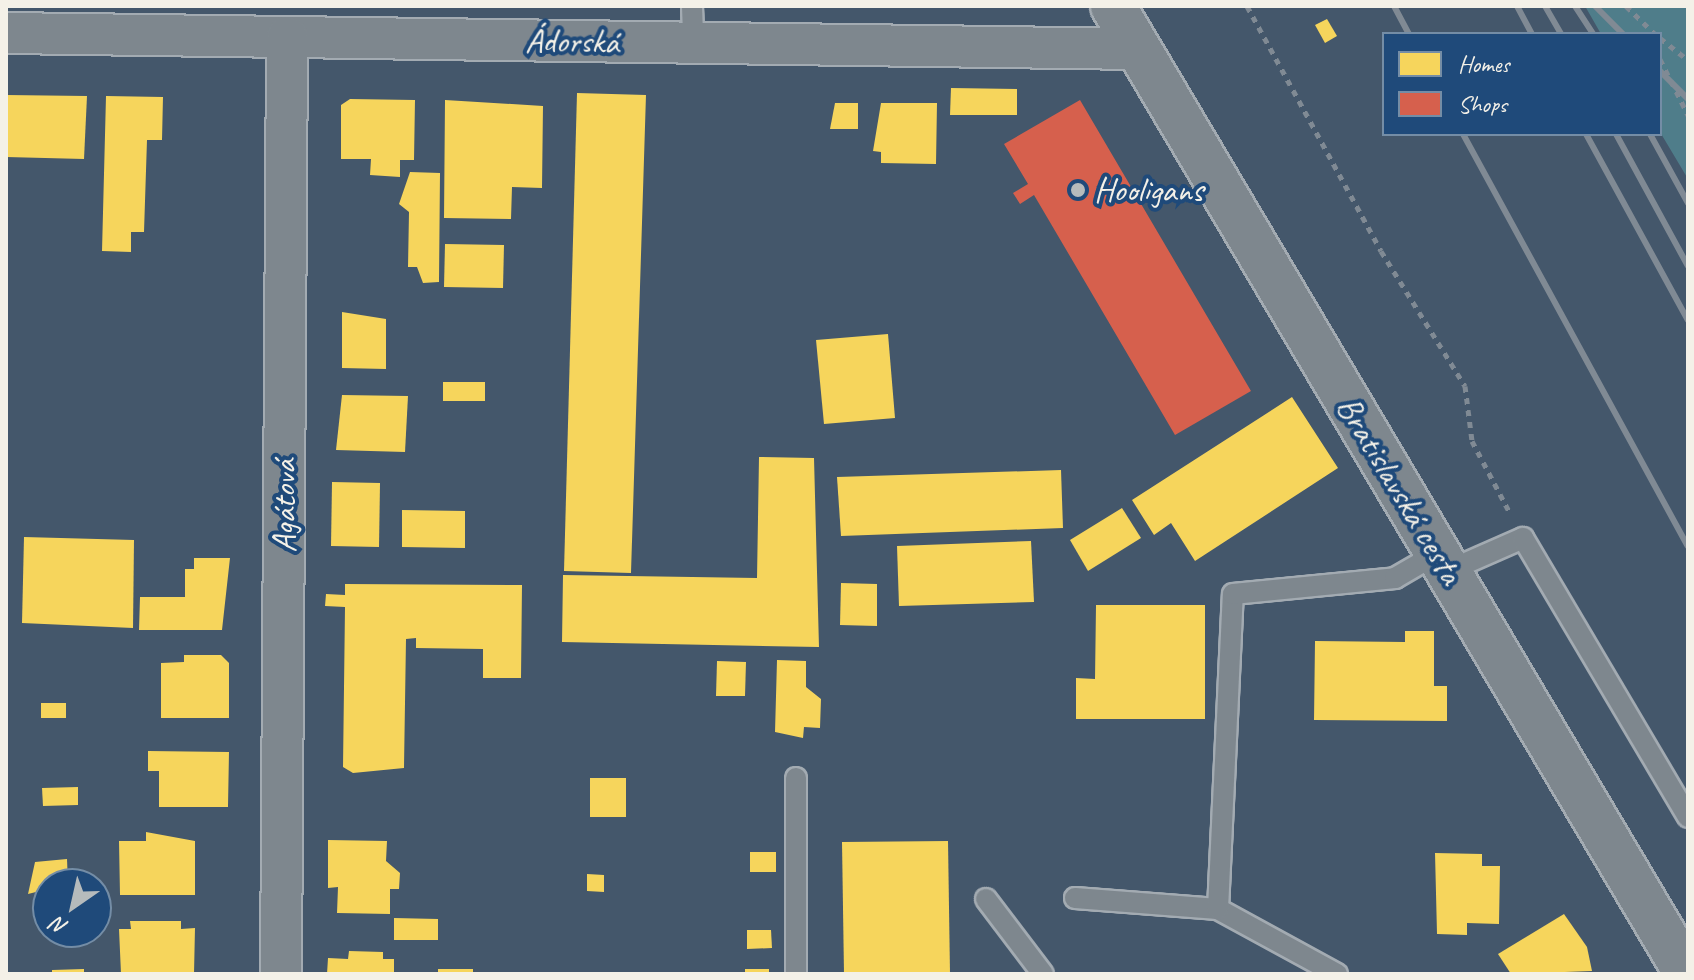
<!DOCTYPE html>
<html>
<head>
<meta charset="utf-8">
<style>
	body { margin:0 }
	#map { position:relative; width:1694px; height:980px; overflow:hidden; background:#44576b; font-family:Caveat,sans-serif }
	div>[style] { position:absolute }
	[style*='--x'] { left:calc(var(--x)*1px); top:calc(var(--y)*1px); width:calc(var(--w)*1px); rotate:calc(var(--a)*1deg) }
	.green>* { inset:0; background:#4f7d8a }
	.homes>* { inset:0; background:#f6d55c }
	.shops>* { inset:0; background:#d6604d }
	.path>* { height:5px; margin-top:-2.5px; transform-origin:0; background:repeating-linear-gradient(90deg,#808a94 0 6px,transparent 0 12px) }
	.roads { filter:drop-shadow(2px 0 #a3abb2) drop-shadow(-2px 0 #a3abb2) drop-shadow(0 2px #a3abb2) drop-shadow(0 -2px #a3abb2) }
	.lane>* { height:20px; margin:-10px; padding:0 10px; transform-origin:10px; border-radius:10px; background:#7e878e }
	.street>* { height:40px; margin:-20px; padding:0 20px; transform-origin:20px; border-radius:20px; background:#7e878e }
	.secondary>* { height:44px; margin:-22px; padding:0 22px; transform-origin:22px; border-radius:22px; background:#7e878e }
	.rail>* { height:6px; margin:-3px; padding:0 3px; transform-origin:3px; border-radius:3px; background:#808a94 }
	.dots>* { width:22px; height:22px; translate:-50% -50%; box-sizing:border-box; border:4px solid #1f4a7a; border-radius:50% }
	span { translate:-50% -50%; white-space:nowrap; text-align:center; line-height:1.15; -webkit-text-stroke:8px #1f4a7a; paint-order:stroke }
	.street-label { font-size:34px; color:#f4f1e8 }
	.poi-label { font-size:34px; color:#f4f1e8 }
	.left { translate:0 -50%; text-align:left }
	.frame { position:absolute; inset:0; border:8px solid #f4f1e8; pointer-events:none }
	.legend { position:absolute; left:1382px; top:32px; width:280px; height:104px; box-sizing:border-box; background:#1f4a7a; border:2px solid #748da6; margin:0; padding:10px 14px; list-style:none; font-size:24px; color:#f4f1e8 }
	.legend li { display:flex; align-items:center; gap:16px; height:40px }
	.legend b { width:40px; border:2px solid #748da6 }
	.north { position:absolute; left:32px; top:868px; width:80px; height:80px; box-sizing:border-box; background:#1f4a7a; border:2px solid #748da6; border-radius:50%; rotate:214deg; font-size:22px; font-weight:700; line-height:32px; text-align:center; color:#f4f1e8 }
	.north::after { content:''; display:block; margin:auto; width:28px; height:36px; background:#b6bbbc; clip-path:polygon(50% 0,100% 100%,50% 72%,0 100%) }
</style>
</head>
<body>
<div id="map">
	<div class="green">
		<i style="clip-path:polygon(1585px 6px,1688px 6px,1688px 179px,1660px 132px,1660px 34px,1601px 34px)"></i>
	</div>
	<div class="homes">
		<i style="clip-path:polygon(1327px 19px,1337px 36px,1325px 43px,1315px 25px)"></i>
		<i style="clip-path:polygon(951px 88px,1017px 89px,1017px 115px,950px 115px)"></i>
		<i style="clip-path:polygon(577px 93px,646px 95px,631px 573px,564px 571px)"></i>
		<i style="clip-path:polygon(6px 95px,87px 96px,84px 159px,6px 157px)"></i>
		<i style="clip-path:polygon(106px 96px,163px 97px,162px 140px,147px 140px,144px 232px,131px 232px,131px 252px,102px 251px)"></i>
		<i style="clip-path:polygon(350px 99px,415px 100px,414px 160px,400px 160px,400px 177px,370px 175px,371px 159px,341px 159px,341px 105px)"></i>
		<i style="clip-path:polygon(445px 100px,543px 106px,542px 188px,512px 187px,511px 219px,444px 218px)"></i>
		<i style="clip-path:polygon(835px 103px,858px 103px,858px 129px,830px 129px)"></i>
		<i style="clip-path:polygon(881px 103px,937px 103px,936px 164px,881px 163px,881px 152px,873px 151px)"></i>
		<i style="clip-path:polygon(410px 172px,440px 173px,439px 282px,423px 283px,417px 267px,408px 267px,409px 212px,399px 204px)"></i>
		<i style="clip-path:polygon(445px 244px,504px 245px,503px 288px,444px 287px)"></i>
		<i style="clip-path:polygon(342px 312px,386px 319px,386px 369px,342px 368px)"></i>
		<i style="clip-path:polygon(888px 334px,895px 418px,824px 424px,816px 340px)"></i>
		<i style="clip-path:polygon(443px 382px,485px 382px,485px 401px,443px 401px)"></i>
		<i style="clip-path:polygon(342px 395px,408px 396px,405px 452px,336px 450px)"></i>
		<i style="clip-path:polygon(1292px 397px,1338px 468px,1195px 561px,1171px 523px,1154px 535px,1132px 500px)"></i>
		<i style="clip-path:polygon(759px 457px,814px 458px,819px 647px,562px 642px,563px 575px,757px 578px)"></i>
		<i style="clip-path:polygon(1061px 470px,1063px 528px,841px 536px,837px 477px)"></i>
		<i style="clip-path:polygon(332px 482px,380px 483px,379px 547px,331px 546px)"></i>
		<i style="clip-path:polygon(1122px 508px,1141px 538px,1088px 571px,1070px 540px)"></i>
		<i style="clip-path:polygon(402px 510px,465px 511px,465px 548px,402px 547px)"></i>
		<i style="clip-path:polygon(24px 537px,134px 540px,133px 628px,22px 623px)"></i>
		<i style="clip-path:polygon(1031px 541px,1034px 602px,899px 606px,897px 546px)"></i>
		<i style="clip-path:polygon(194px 558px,230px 558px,222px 630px,139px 630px,140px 597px,185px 597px,185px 569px,194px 569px)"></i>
		<i style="clip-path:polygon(841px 583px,877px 584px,877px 626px,840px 625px)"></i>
		<i style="clip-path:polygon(345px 584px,522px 585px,521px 678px,483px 678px,483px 649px,416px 648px,416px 638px,406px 639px,404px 768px,353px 773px,343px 767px,345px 607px,325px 606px,326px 594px,345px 595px)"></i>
		<i style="clip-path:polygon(1096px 605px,1205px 605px,1205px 719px,1076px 719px,1076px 678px,1095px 679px)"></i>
		<i style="clip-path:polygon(1405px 631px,1434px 631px,1434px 686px,1447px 686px,1447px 721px,1314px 720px,1315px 641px,1405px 642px)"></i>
		<i style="clip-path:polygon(184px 655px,221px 655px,229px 663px,229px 718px,161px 718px,161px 663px,184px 662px)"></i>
		<i style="clip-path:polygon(777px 660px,806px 661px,806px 687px,821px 699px,820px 728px,804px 727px,803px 738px,775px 732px)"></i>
		<i style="clip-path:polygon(717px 661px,746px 662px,745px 696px,716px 696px)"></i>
		<i style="clip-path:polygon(41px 703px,66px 703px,66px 718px,41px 718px)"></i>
		<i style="clip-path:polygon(148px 751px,229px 752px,228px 807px,159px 807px,159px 771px,148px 771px)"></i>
		<i style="clip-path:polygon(590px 778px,626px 778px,626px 817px,590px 817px)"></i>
		<i style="clip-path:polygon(78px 787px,78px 805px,43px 806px,42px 788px)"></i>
		<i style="clip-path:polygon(146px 832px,195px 841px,195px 895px,120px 895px,119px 841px,146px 841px)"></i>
		<i style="clip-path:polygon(328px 840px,387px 841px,386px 861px,400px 873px,399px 889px,390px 889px,390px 914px,337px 913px,338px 887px,328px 888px)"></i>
		<i style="clip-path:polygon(948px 841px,950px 974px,844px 974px,842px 842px)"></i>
		<i style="clip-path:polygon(750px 852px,776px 852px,776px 872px,750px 872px)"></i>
		<i style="clip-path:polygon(1435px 853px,1482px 854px,1482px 866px,1500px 866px,1499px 924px,1467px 923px,1467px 935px,1437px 934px)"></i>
		<i style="clip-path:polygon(67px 859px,68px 884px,28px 894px,35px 862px)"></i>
		<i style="clip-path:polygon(587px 874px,604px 875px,604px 892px,587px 891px)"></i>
		<i style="clip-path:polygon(1564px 914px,1587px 947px,1592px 971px,1511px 974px,1498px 954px)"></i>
		<i style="clip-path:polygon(394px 918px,438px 919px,438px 940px,394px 940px)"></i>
		<i style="clip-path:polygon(130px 921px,181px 921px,181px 929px,195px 928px,194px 974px,121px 974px,119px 929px,131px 929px)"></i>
		<i style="clip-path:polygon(747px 930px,771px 930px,772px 948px,747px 949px)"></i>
		<i style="clip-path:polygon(349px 951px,383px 952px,383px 959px,394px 959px,394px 974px,327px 974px,328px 958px,348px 959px)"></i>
		<i style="clip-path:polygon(84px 969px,84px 974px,52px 974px,52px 970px)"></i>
		<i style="clip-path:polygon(438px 969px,473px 969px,473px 974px,438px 974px)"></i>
		<i style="clip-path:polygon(745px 969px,769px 969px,769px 974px,745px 974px)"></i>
	</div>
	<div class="shops">
		<i style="clip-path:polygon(1080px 100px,1251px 391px,1175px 435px,1034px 195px,1020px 204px,1013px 193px,1028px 184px,1004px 144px)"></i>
	</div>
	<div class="path">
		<i style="--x:1247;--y:6;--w:279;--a:61.3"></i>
		<i style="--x:1381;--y:251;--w:159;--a:58.1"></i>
		<i style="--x:1465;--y:386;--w:55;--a:82.7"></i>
		<i style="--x:1472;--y:441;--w:81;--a:62.2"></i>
		<i style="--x:1626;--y:6;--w:40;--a:44"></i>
		<i style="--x:1660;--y:38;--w:36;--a:38"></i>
		<i style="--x:1660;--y:59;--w:63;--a:63.4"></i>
	</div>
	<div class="roads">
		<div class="lane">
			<i style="--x:692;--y:6;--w:37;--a:88"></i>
			<i style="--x:1448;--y:571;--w:82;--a:-23.7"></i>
			<i style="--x:1523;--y:538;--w:324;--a:59.4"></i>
			<i style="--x:796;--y:778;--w:196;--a:90"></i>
			<i style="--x:1075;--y:898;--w:143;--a:4.4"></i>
			<i style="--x:986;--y:899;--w:94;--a:52.8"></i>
			<i style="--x:1337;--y:974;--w:136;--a:-151.4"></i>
			<i style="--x:1218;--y:909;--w:315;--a:-87.3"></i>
			<i style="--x:1233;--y:594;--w:163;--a:-5.6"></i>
			<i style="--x:1395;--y:578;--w:50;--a:-30.2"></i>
		</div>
		<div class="street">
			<i style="--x:6;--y:33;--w:1132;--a:0.81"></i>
			<i style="--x:281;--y:974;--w:937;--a:-89.63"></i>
		</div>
		<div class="secondary">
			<i style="--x:1113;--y:6;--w:1125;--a:59.33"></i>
		</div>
	</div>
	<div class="rail">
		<i style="--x:1394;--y:6;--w:32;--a:62"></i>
		<i style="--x:1517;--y:6;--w:32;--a:62"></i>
		<i style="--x:1545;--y:6;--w:32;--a:60"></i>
		<i style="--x:1575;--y:6;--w:33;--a:57"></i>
		<i style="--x:1595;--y:6;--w:40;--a:45"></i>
		<i style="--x:1660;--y:71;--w:40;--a:45"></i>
		<i style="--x:1463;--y:134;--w:469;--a:61.4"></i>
		<i style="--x:1586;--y:134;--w:212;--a:61.3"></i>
		<i style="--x:1616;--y:134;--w:150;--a:61.4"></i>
		<i style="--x:1650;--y:134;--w:79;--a:61.2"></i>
	</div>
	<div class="dots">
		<i style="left:1078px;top:190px;background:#b6bbbc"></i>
	</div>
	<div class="street-label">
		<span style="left:572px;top:41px;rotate:1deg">Ádorská</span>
		<span style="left:1400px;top:490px;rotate:59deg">Bratislavská cesta</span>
		<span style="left:284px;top:506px;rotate:-90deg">Agátová</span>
	</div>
	<div class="poi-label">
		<span class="left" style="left:1094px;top:190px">Hooligans</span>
	</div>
	<div class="frame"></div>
	<ul class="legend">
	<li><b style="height:22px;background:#f6d55c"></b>Homes</li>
	<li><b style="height:22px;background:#d6604d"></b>Shops</li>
	</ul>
	<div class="north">N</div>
</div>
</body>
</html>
